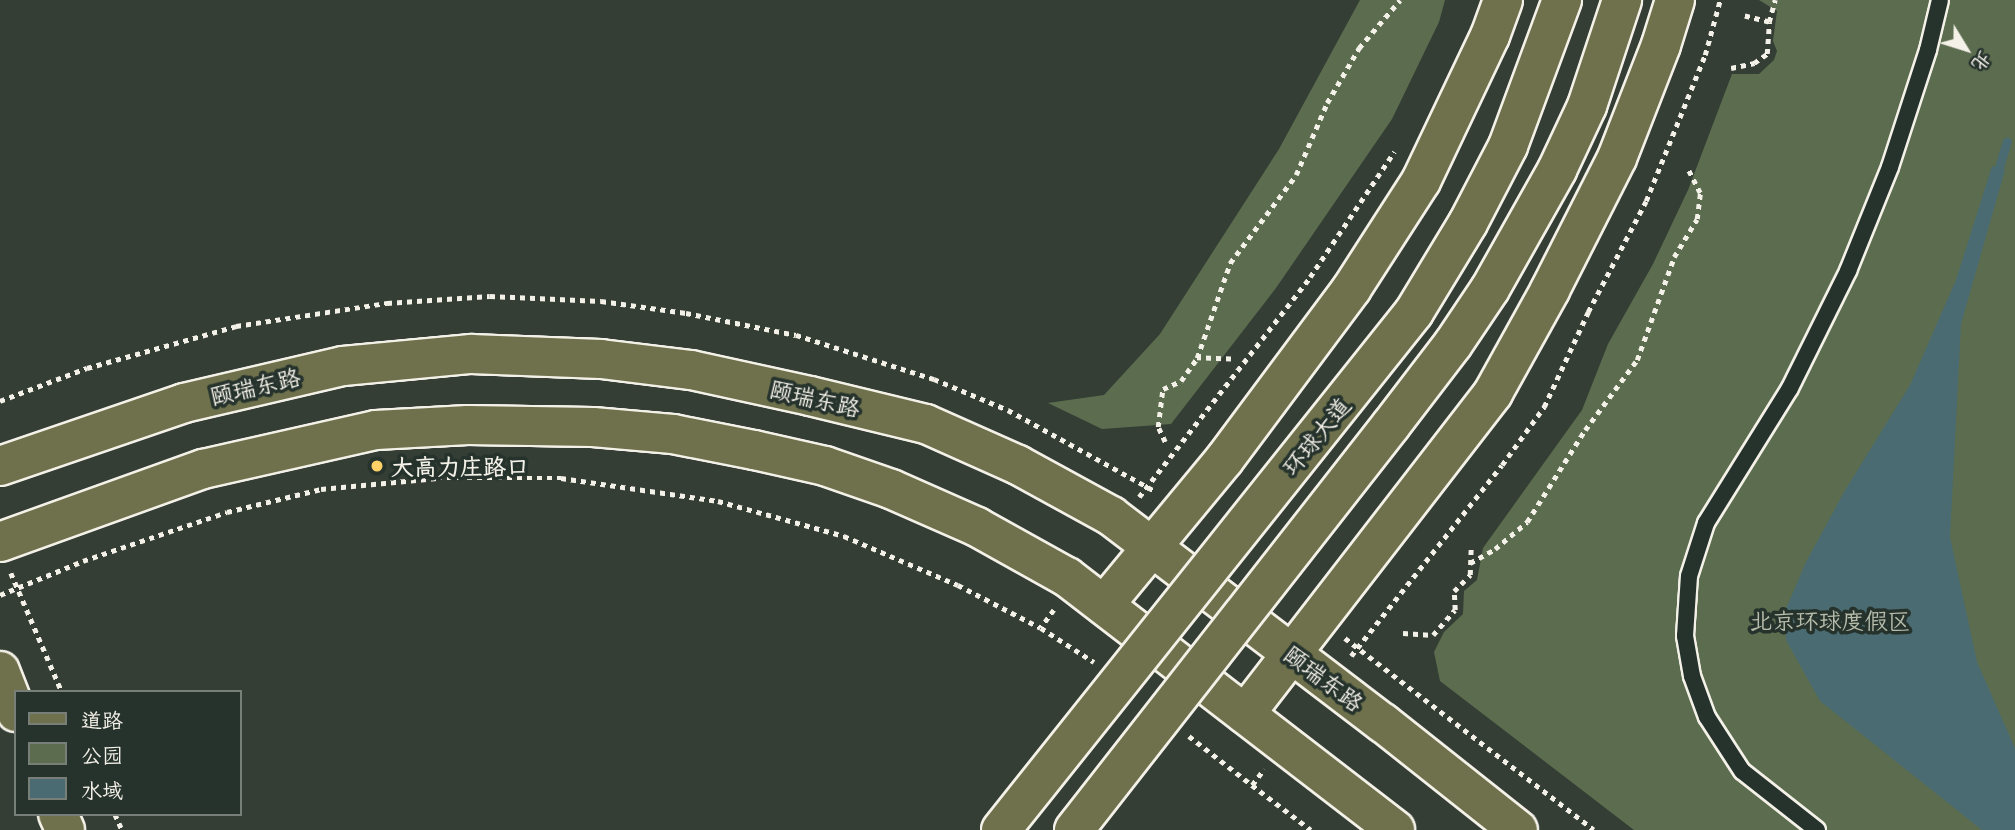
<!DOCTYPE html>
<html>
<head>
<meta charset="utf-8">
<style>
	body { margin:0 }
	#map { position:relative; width:2015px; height:830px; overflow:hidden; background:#343e35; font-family:"Playpen Sans","LXGW WenKai TC",sans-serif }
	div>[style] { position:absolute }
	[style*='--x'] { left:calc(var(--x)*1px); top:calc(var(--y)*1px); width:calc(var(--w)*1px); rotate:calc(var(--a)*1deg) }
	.green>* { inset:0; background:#5c6d4f }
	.water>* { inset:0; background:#4a6b71 }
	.stream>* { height:9px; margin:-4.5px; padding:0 4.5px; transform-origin:4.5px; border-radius:4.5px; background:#4a6b71 }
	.path>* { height:4.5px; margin-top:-2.25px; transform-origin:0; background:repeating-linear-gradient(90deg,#f4f1e8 0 5px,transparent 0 10px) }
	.roads { filter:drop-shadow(2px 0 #f4f1e8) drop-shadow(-2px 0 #f4f1e8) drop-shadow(0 2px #f4f1e8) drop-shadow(0 -2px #f4f1e8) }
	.lane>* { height:16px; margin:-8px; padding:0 8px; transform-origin:8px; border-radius:8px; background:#26332d }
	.primary>* { height:38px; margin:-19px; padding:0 19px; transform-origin:19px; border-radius:19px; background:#6e714b }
	.bridges { filter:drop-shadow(2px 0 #f4f1e8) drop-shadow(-2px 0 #f4f1e8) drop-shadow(0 2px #f4f1e8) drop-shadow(0 -2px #f4f1e8) }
	.primary-bridge>* { height:38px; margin:-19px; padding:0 19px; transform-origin:19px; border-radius:19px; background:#6e714b }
	.dots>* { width:19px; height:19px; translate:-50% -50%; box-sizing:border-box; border:4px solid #26332d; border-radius:50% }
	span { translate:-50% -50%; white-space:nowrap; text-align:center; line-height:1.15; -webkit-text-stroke:7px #26332d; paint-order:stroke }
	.street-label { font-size:23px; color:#f4f1e8 }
	.poi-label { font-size:23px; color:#f4f1e8; font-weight:700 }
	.left { translate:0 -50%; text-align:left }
	.park-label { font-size:23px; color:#b7bcab }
	.legend { position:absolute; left:14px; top:690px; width:228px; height:126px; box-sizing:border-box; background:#26332d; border:2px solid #787f78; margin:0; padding:9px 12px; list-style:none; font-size:21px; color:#f4f1e8 }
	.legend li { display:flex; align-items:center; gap:14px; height:35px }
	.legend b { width:35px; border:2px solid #787f78 }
	.north { position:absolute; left:1931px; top:14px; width:70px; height:70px; -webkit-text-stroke:5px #26332d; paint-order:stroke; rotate:128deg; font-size:19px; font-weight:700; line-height:28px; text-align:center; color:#f4f1e8 }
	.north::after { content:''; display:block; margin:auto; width:24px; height:32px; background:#f4f1e8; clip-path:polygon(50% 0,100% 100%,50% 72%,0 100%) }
</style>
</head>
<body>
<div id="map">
	<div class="green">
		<i style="clip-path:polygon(1360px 0,1445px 0,1439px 22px,1392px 119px,1276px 288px,1171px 424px,1102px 429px,1048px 403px,1104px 395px,1160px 334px,1279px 149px)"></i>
		<i style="clip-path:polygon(1759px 0,2015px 0,2015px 830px,1634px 830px,1440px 681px,1434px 652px,1444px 632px,1463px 614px,1464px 591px,1477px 580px,1483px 548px,1582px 410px,1608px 344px,1653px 264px,1688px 190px,1732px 74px,1759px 74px,1774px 60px,1777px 51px,1773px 41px,1777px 11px)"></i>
	</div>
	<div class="water">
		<i style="clip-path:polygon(1992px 166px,2005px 170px,1961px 324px,1950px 537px,1977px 662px,2015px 748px,2015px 830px,1982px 830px,1820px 701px,1786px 640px,1785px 611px,1806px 562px,1844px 492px,1910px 385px,1956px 280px)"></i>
	</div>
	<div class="stream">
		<i style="--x:1996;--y:177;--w:37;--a:-73"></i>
	</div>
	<div class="path">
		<i style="--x:1769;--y:22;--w:23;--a:-75"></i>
		<i style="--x:1731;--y:68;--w:24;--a:-12"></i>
		<i style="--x:1754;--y:63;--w:16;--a:-35"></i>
		<i style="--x:1767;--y:54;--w:32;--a:-86"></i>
		<i style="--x:1769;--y:22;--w:25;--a:-166"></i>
		<i style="--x:1231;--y:359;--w:34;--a:-178"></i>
		<i style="--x:1197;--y:358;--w:101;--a:-70.8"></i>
		<i style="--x:1230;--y:263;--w:110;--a:-53.1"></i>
		<i style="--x:1296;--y:175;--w:78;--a:-66.7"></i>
		<i style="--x:1327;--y:103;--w:64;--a:-59.8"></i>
		<i style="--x:1359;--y:48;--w:63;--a:-49.5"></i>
		<i style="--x:0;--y:401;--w:93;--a:-20.8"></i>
		<i style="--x:87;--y:368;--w:155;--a:-15.7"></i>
		<i style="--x:236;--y:326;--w:153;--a:-8.7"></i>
		<i style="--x:387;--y:303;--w:103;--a:-3.9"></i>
		<i style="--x:490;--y:296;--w:111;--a:2.6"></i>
		<i style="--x:601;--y:301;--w:86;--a:8"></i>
		<i style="--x:686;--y:313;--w:112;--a:11.3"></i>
		<i style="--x:796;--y:335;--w:145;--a:17.7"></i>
		<i style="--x:934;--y:379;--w:80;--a:22.7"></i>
		<i style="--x:1008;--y:410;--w:168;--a:28.9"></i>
		<i style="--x:1165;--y:442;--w:17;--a:-115"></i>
		<i style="--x:1158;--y:427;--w:38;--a:-83"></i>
		<i style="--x:1163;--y:389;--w:20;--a:-24"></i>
		<i style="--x:1181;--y:381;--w:28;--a:-55"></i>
		<i style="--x:1139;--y:497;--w:279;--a:-52.1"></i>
		<i style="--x:1310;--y:277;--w:151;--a:-56.1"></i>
		<i style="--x:1470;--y:563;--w:29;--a:-29"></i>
		<i style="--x:1495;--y:549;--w:42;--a:-40.2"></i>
		<i style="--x:1527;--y:522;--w:109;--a:-57.8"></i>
		<i style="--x:1585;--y:430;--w:87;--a:-53.4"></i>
		<i style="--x:1637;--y:360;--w:109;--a:-70.2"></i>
		<i style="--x:1674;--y:257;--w:44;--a:-58.8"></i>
		<i style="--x:1697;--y:219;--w:26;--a:-83"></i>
		<i style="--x:1700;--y:193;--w:25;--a:-117"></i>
		<i style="--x:11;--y:573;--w:129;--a:66.8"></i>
		<i style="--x:0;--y:595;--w:90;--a:-22.3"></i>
		<i style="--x:83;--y:561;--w:152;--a:-18.8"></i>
		<i style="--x:227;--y:512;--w:97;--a:-13.7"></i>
		<i style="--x:321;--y:489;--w:117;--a:-5.4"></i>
		<i style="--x:437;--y:478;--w:124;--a:0"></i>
		<i style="--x:561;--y:478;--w:159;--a:8.3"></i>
		<i style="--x:718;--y:501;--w:131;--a:15.5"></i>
		<i style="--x:844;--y:536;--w:124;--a:23.3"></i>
		<i style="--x:958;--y:585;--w:93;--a:27.4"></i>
		<i style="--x:1054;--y:610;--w:22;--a:126"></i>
		<i style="--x:1041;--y:628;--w:63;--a:32.7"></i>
		<i style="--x:1403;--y:633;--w:30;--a:4"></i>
		<i style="--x:1433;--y:635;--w:33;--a:-49"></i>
		<i style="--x:1455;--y:610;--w:19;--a:-93"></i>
		<i style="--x:1454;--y:591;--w:23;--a:-45"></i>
		<i style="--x:1470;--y:575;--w:29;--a:-88"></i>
		<i style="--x:1345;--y:638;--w:314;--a:37.6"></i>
		<i style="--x:1351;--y:656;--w:243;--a:-51.7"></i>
		<i style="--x:1502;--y:465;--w:72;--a:-54.1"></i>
		<i style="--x:1544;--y:407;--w:105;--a:-65.1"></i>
		<i style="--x:1588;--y:312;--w:125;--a:-62.4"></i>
		<i style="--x:1646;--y:201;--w:157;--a:-68"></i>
		<i style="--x:1705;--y:55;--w:57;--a:-74.7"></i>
		<i style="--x:1189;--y:736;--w:80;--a:37.9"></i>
		<i style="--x:1252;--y:785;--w:20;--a:-53"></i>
		<i style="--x:1252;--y:785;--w:74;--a:37.3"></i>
		<i style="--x:115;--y:814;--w:17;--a:66"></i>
	</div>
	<div class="roads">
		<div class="lane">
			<i style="--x:1817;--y:830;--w:95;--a:-141.8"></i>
			<i style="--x:1742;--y:771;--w:64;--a:-122.9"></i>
			<i style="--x:1707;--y:717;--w:44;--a:-110.1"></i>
			<i style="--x:1692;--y:676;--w:41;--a:-99.9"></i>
			<i style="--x:1685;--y:636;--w:60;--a:-86.2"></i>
			<i style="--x:1689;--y:576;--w:56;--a:-72.2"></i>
			<i style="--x:1706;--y:523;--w:159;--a:-58.1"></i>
			<i style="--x:1790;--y:388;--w:131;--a:-63.6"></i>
			<i style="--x:1848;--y:271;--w:112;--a:-68"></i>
			<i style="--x:1890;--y:167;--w:123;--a:-72"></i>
			<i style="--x:1928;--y:50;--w:51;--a:-76.5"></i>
		</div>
		<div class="primary">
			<i style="--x:0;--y:466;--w:194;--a:-18.9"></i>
			<i style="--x:184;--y:403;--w:163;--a:-13.1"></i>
			<i style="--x:343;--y:366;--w:129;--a:-5.4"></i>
			<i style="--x:471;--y:354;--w:130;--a:2.2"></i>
			<i style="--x:601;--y:359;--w:91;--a:7"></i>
			<i style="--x:691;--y:370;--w:122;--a:12.3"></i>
			<i style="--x:810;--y:396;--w:119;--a:13.6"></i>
			<i style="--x:926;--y:424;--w:101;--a:24"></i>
			<i style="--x:1018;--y:465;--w:106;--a:28.7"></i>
			<i style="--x:1111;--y:516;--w:342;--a:37.3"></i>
			<i style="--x:1383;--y:723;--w:172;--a:38.4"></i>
			<i style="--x:0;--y:542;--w:216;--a:-19.8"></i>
			<i style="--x:203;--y:469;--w:177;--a:-12.7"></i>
			<i style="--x:376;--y:430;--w:92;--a:-3.1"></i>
			<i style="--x:468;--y:425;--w:125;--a:0.9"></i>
			<i style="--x:593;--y:427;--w:80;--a:5"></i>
			<i style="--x:673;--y:434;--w:83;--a:11.2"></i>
			<i style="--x:754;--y:450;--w:73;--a:12.7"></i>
			<i style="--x:825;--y:466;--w:70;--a:19.2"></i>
			<i style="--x:891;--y:489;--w:94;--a:23.8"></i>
			<i style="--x:977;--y:527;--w:103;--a:29.1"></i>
			<i style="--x:1067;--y:577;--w:414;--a:37.6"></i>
			<i style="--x:1104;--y:605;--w:188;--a:-50.4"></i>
			<i style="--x:1224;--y:460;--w:214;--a:-53.3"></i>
			<i style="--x:1352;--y:288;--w:127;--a:-57.2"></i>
			<i style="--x:1421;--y:181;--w:161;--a:-64.6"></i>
			<i style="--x:1490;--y:36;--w:38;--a:-70"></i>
			<i style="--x:0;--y:671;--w:44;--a:68.7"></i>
			<i style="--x:1245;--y:714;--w:406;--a:-52.3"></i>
			<i style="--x:1493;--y:393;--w:118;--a:-61"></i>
			<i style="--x:1550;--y:290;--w:148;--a:-63.1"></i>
			<i style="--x:1617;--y:158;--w:121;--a:-68.7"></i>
			<i style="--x:1661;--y:45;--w:47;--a:-72.7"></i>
			<i style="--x:58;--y:814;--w:17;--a:66"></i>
		</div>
	</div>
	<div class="bridges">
		<div class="primary-bridge">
			<i style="--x:1001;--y:830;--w:662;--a:-51.43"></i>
			<i style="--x:1414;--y:312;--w:104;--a:-58.8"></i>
			<i style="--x:1468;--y:223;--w:87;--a:-62.5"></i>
			<i style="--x:1508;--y:146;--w:156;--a:-69.7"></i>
			<i style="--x:1074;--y:830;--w:514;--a:-51.95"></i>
			<i style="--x:1391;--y:425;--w:102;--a:-52.6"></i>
			<i style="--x:1453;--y:344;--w:66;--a:-56.1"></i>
			<i style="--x:1490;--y:289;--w:137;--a:-60.6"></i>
			<i style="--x:1557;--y:170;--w:71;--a:-64.9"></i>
			<i style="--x:1587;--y:106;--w:112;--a:-71.7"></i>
		</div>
	</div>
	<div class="dots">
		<i style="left:377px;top:466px;background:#ffd166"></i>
	</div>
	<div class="street-label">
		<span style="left:255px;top:386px;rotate:-13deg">颐瑞东路</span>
		<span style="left:815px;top:398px;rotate:13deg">颐瑞东路</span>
		<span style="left:1316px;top:436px;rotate:-51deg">环球大道</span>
		<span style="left:1324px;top:678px;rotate:37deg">颐瑞东路</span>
	</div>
	<div class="poi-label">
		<span class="left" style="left:391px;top:466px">大高力庄路口</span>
	</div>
	<div class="park-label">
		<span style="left:1830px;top:620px">北京环球度假区</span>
	</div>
	<ul class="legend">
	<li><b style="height:9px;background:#6e714b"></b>道路</li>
	<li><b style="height:19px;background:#5c6d4f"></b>公园</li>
	<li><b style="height:19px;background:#4a6b71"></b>水域</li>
	</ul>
	<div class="north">北</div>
</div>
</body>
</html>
